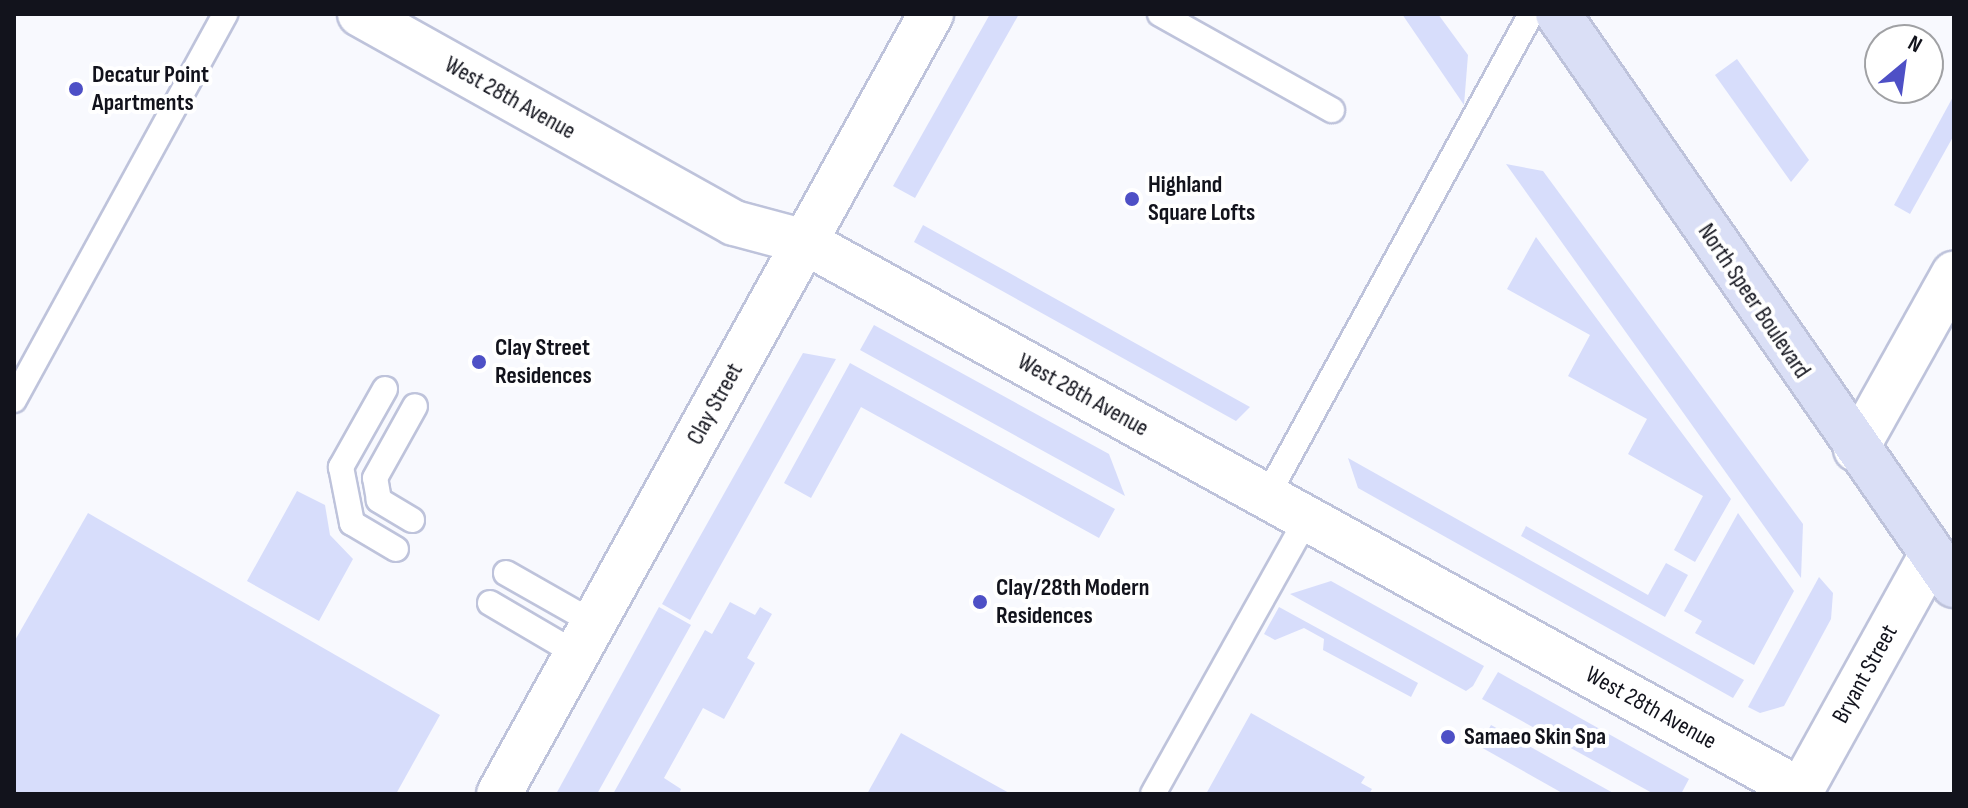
<!DOCTYPE html>
<html>
<head>
<meta charset="utf-8">
<style>
	body { margin:0 }
	#map { position:relative; width:1968px; height:808px; overflow:hidden; background:#f8f9fe; font-family:"Sofia Sans Condensed",sans-serif }
	div>[style] { position:absolute }
	[style*='--x'] { left:calc(var(--x)*1px); top:calc(var(--y)*1px); width:calc(var(--w)*1px); rotate:calc(var(--a)*1deg) }
	.green>* { inset:0; background:#d7ddfb }
	.roads { filter:drop-shadow(2px 0 #bec3db) drop-shadow(-2px 0 #bec3db) drop-shadow(0 2px #bec3db) drop-shadow(0 -2px #bec3db) }
	.service>* { height:24px; margin:-12px; padding:0 12px; transform-origin:12px; border-radius:12px; background:#fff }
	.minor>* { height:44px; margin:-22px; padding:0 22px; transform-origin:22px; border-radius:22px; background:#fff }
	.tertiary>* { height:44px; margin:-22px; padding:0 22px; transform-origin:22px; border-radius:22px; background:#fff }
	.primary>* { height:44px; margin:-22px; padding:0 22px; transform-origin:22px; border-radius:22px; background:#dadff6 }
	.dots>* { width:22px; height:22px; translate:-50% -50%; box-sizing:border-box; border:4px solid #fff; border-radius:50% }
	span { translate:-50% -50%; white-space:nowrap; text-align:center; line-height:1.15; -webkit-text-stroke:8px #fff; paint-order:stroke }
	.poi-label { font-size:24px; color:#12131c; font-weight:700 }
	.left { translate:0 -50%; text-align:left }
	.street-label { font-size:24px; color:#12131c }
	.frame { position:absolute; inset:0; border:16px solid #12131c; pointer-events:none }
	.north { position:absolute; left:1864px; top:24px; width:80px; height:80px; box-sizing:border-box; background:#fff; border:2px solid #a0a1a4; border-radius:50%; rotate:29deg; font-size:22px; font-weight:700; line-height:32px; text-align:center; color:#12131c }
	.north::after { content:''; display:block; margin:auto; width:28px; height:36px; background:#4e50c6; clip-path:polygon(50% 0,100% 100%,50% 72%,0 100%) }
</style>
</head>
<body>
<div id="map">
	<div class="green">
		<i style="clip-path:polygon(990px 14px,1019px 14px,915px 198px,893px 186px)"></i>
		<i style="clip-path:polygon(1402px 14px,1438px 14px,1468px 55px,1464px 105px)"></i>
		<i style="clip-path:polygon(1737px 59px,1809px 160px,1791px 182px,1715px 75px)"></i>
		<i style="clip-path:polygon(1954px 95px,1954px 135px,1910px 214px,1894px 205px)"></i>
		<i style="clip-path:polygon(1506px 164px,1543px 171px,1803px 524px,1801px 578px)"></i>
		<i style="clip-path:polygon(923px 225px,1250px 407px,1236px 421px,914px 242px)"></i>
		<i style="clip-path:polygon(1536px 237px,1731px 499px,1695px 562px,1674px 550px,1703px 496px,1628px 454px,1647px 419px,1568px 376px,1590px 335px,1507px 289px)"></i>
		<i style="clip-path:polygon(874px 325px,1109px 454px,1125px 496px,860px 350px)"></i>
		<i style="clip-path:polygon(803px 353px,836px 359px,690px 620px,662px 604px)"></i>
		<i style="clip-path:polygon(850px 363px,1115px 509px,1099px 538px,861px 407px,811px 498px,784px 483px)"></i>
		<i style="clip-path:polygon(1348px 458px,1744px 680px,1733px 698px,1358px 488px)"></i>
		<i style="clip-path:polygon(297px 491px,325px 505px,330px 535px,353px 559px,319px 621px,247px 581px)"></i>
		<i style="clip-path:polygon(88px 513px,440px 715px,396px 794px,14px 794px,14px 642px)"></i>
		<i style="clip-path:polygon(1738px 513px,1794px 591px,1754px 665px,1695px 633px,1702px 621px,1684px 611px)"></i>
		<i style="clip-path:polygon(1526px 526px,1648px 595px,1666px 563px,1688px 575px,1665px 617px,1521px 536px)"></i>
		<i style="clip-path:polygon(1819px 577px,1833px 593px,1831px 619px,1784px 706px,1760px 713px,1748px 707px)"></i>
		<i style="clip-path:polygon(1331px 581px,1484px 666px,1473px 686px,1466px 691px,1290px 594px)"></i>
		<i style="clip-path:polygon(730px 602px,755px 615px,760px 607px,772px 614px,747px 658px,755px 663px,724px 719px,703px 708px,664px 778px,681px 789px,679px 794px,613px 794px,705px 630px,712px 634px)"></i>
		<i style="clip-path:polygon(659px 607px,691px 625px,597px 794px,556px 794px)"></i>
		<i style="clip-path:polygon(1279px 607px,1418px 683px,1411px 697px,1323px 650px,1324px 639px,1304px 628px,1275px 640px,1264px 634px)"></i>
		<i style="clip-path:polygon(1498px 672px,1689px 779px,1681px 794px,1654px 794px,1482px 699px)"></i>
		<i style="clip-path:polygon(1251px 713px,1365px 777px,1361px 783px,1372px 789px,1369px 794px,1206px 794px)"></i>
		<i style="clip-path:polygon(1491px 725px,1615px 794px,1564px 794px,1479px 746px)"></i>
		<i style="clip-path:polygon(901px 733px,1011px 794px,867px 794px)"></i>
	</div>
	<div class="roads">
		<div class="service">
			<i style="--x:1160;--y:14;--w:197;--a:29.2"></i>
			<i style="--x:385;--y:389;--w:90;--a:119.4"></i>
			<i style="--x:341;--y:467;--w:57;--a:78.9"></i>
			<i style="--x:352;--y:523;--w:51;--a:30.6"></i>
			<i style="--x:14;--y:400;--w:440;--a:-61.3"></i>
			<i style="--x:1267;--y:496;--w:550;--a:-61.29"></i>
			<i style="--x:412;--y:520;--w:39;--a:-149"></i>
			<i style="--x:379;--y:500;--w:22;--a:-100"></i>
			<i style="--x:375;--y:478;--w:82;--a:-60.9"></i>
			<i style="--x:506;--y:573;--w:101;--a:29.6"></i>
			<i style="--x:490;--y:603;--w:101;--a:30.4"></i>
			<i style="--x:1153;--y:794;--w:316;--a:-60.8"></i>
		</div>
		<div class="minor">
			<i style="--x:360;--y:14;--w:428;--a:29.2"></i>
			<i style="--x:734;--y:223;--w:73;--a:15"></i>
			<i style="--x:805;--y:242;--w:1137;--a:28.86"></i>
			<i style="--x:1856;--y:449;--w:201;--a:-60.8"></i>
			<i style="--x:1799;--y:794;--w:274;--a:-61"></i>
		</div>
		<div class="tertiary">
			<i style="--x:499;--y:794;--w:892;--a:-61.02"></i>
		</div>
		<div class="primary">
			<i style="--x:1558;--y:14;--w:695;--a:55.26"></i>
		</div>
	</div>
	<div class="dots">
		<i style="left:76px;top:89px;background:#4e50c6"></i>
		<i style="left:1132px;top:199px;background:#4e50c6"></i>
		<i style="left:479px;top:362px;background:#4e50c6"></i>
		<i style="left:980px;top:602px;background:#4e50c6"></i>
		<i style="left:1448px;top:737px;background:#4e50c6"></i>
	</div>
	<div class="poi-label">
		<span class="left" style="left:92px;top:89px">Decatur Point<br>Apartments</span>
		<span class="left" style="left:1148px;top:199px">Highland<br>Square Lofts</span>
		<span class="left" style="left:495px;top:362px">Clay Street<br>Residences</span>
		<span class="left" style="left:996px;top:602px">Clay/28th Modern<br>Residences</span>
		<span class="left" style="left:1464px;top:737px">Samaeo Skin Spa</span>
	</div>
	<div class="street-label">
		<span style="left:510px;top:98px;rotate:29deg">West 28th Avenue</span>
		<span style="left:1754px;top:301px;rotate:56deg">North Speer Boulevard</span>
		<span style="left:1083px;top:395px;rotate:29deg">West 28th Avenue</span>
		<span style="left:715px;top:404px;rotate:-61deg">Clay Street</span>
		<span style="left:1865px;top:674px;rotate:-61deg">Bryant Street</span>
		<span style="left:1651px;top:708px;rotate:29deg">West 28th Avenue</span>
	</div>
	<div class="frame"></div>
	<div class="north">N</div>
</div>
</body>
</html>
